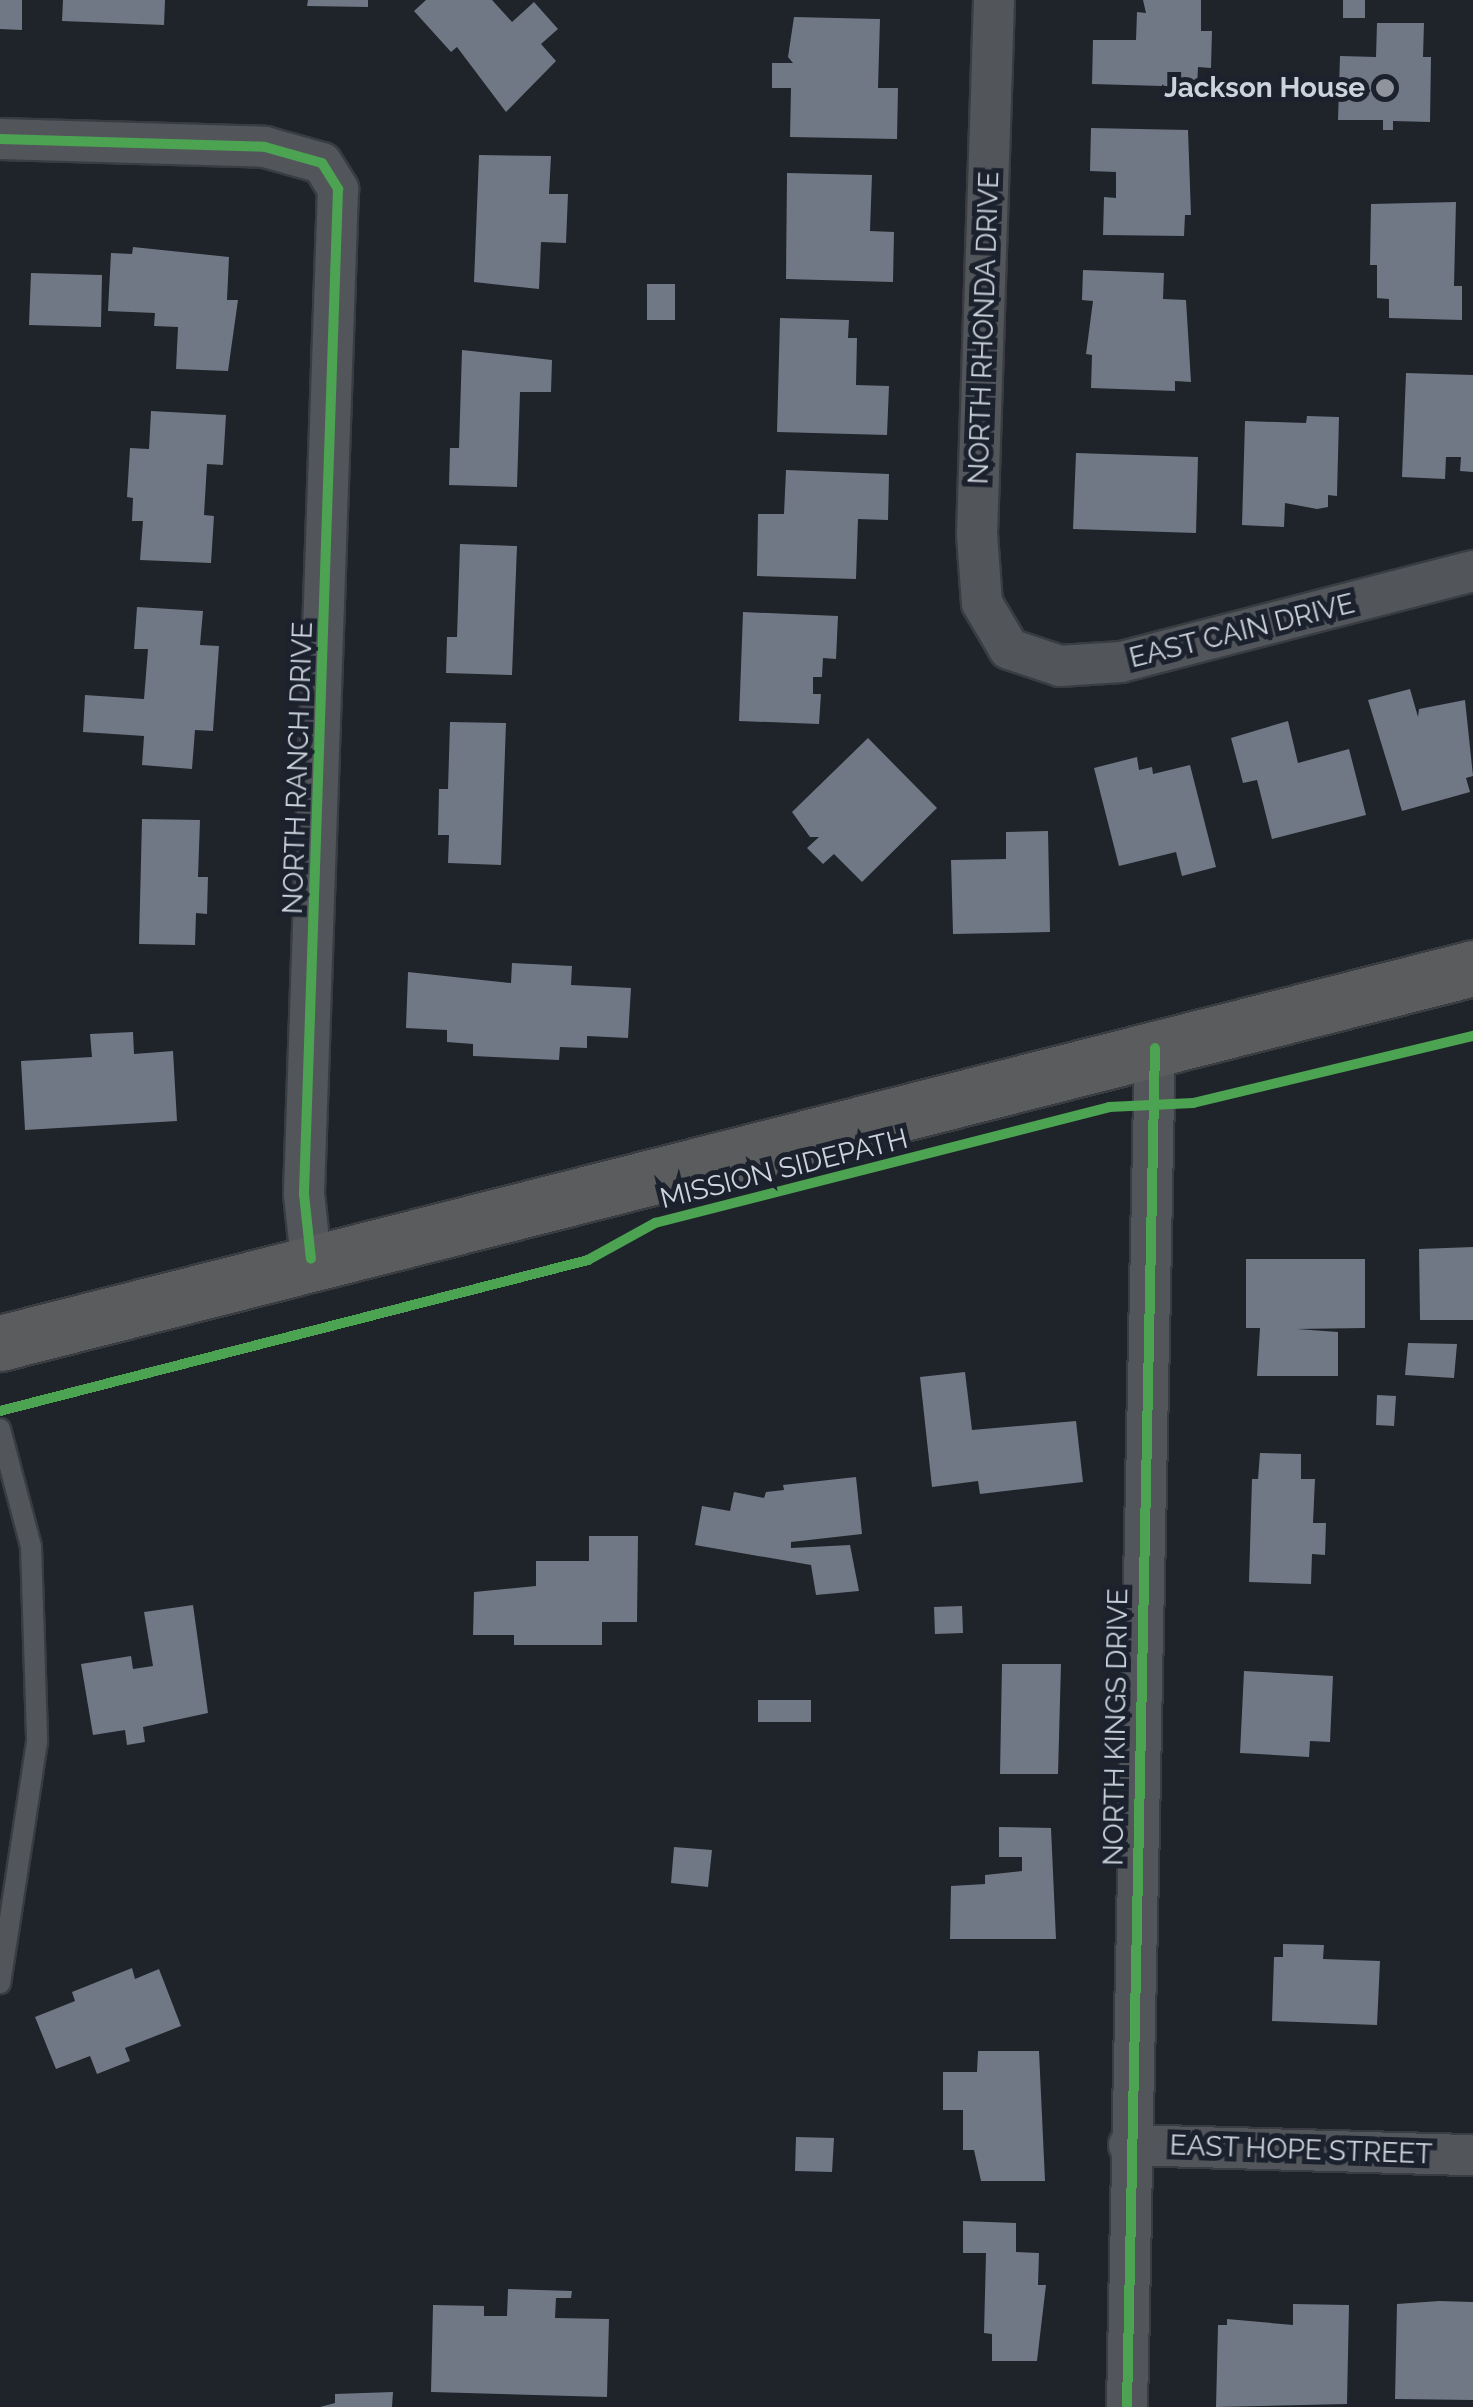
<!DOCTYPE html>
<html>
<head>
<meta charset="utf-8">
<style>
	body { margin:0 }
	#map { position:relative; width:1473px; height:2407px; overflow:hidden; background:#1f232a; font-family:Raleway,sans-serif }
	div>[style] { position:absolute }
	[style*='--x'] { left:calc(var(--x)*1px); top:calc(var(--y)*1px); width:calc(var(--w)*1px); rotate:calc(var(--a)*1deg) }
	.building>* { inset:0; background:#707885 }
	.roads { filter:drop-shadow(2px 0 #393d42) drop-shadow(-2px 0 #393d42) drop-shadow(0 2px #393d42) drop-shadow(0 -2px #393d42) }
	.service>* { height:20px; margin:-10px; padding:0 10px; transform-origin:10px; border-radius:10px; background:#52565b }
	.minor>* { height:40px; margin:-20px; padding:0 20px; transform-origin:20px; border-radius:20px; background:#52565b }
	.secondary>* { height:55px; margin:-27.5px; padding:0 27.5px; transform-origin:27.5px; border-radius:27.5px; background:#5b5c5d }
	.cycleway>* { height:10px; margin:-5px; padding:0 5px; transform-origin:5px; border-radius:5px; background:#4ca352 }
	.dots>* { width:28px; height:28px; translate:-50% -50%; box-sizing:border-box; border:5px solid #1b222e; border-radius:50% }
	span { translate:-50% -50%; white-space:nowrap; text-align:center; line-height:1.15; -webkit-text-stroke:10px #1b222e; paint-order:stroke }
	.poi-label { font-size:28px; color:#cdd3db; font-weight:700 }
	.right { translate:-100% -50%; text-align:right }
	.street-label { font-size:28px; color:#cdd3db }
</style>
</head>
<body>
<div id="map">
	<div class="building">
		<i style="clip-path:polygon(0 0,22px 0,22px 30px,0 29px)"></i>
		<i style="clip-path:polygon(63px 0,165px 0,164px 25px,62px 21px)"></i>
		<i style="clip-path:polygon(308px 0,368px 0,368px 7px,307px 6px)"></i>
		<i style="clip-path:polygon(426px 0,492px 0,512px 22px,534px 2px,558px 29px,541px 44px,556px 61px,506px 112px,457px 47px,451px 52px,414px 11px)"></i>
		<i style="clip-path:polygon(1143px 0,1201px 0,1201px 31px,1212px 31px,1211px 68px,1198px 67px,1197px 87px,1092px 84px,1093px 40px,1136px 40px,1137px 12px,1146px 13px)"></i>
		<i style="clip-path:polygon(1343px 0,1365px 0,1365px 18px,1343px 18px)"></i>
		<i style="clip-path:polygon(794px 17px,880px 19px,878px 88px,898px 88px,897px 139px,790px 137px,791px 88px,772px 88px,772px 63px,793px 63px,788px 57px)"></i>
		<i style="clip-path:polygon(1377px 23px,1424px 23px,1423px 57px,1431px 57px,1430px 122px,1393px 121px,1393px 130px,1383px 130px,1383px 120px,1338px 120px,1340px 56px,1376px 57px)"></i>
		<i style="clip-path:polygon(1091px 128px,1188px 130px,1191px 215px,1185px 215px,1184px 236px,1103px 235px,1104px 197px,1116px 198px,1116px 172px,1090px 171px)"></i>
		<i style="clip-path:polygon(479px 155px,551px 156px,549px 194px,568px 194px,566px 243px,541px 242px,539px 289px,474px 282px)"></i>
		<i style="clip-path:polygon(787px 173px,872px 175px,870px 231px,894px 232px,893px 282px,786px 279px)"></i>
		<i style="clip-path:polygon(1456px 202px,1454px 286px,1462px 286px,1462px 320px,1389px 318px,1389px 299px,1377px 298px,1377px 265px,1370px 265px,1371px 204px)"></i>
		<i style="clip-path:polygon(133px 247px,229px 257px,227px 300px,238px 300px,228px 371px,176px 369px,178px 327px,154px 326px,155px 313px,108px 311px,111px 253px,132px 254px)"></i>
		<i style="clip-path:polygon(1083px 270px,1164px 273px,1163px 299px,1186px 300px,1191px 382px,1175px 381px,1175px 391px,1091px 388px,1092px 355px,1086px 354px,1093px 301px,1082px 300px)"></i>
		<i style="clip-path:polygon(31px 273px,102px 275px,101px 327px,29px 325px)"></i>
		<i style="clip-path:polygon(647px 284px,675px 284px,675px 320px,647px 320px)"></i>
		<i style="clip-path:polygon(780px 318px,849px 320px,848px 338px,857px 338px,856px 385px,889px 386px,887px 435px,777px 432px)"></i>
		<i style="clip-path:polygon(462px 350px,552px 360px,551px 392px,520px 392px,517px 487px,449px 485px,450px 448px,459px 448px)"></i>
		<i style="clip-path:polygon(1406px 373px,1473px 375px,1473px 472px,1460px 471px,1461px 457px,1446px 457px,1445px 479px,1402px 477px)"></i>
		<i style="clip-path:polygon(151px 411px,226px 415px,223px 465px,207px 464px,204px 515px,214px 516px,211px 563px,140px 560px,143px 521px,132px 521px,133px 498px,127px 497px,130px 448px,149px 449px)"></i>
		<i style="clip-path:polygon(1307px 416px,1339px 417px,1337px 496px,1328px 495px,1328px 507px,1317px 509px,1285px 503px,1284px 527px,1242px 525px,1245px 421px,1306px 423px)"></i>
		<i style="clip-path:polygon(1076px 453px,1198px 457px,1196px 533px,1073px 529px)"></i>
		<i style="clip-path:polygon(786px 470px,889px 474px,888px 520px,858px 519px,856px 579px,757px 576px,758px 514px,784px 514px)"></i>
		<i style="clip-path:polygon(460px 544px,517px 546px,512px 675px,446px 673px,447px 637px,457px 637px)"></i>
		<i style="clip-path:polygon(137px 607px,203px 611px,200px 645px,219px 646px,213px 731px,195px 730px,192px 769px,142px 765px,144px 736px,83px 732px,85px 695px,144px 699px,148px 649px,134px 649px)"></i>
		<i style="clip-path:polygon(743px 612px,838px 616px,836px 659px,823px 658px,822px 677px,813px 677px,813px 694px,821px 694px,819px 724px,739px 721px)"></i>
		<i style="clip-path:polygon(1410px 689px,1418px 717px,1419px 709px,1465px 700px,1473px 776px,1466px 778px,1470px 792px,1402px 811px,1368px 700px)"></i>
		<i style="clip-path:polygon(1288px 721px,1298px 763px,1349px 749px,1366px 815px,1272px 839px,1257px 780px,1243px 783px,1231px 738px)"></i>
		<i style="clip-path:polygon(450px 722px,506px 723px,501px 865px,448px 863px,449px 835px,438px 835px,439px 789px,448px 789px)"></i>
		<i style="clip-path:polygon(868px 738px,937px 808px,862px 882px,834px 854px,823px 864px,807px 848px,819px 837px,810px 837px,792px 812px)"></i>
		<i style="clip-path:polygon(1137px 757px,1139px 770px,1152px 767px,1153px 774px,1190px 765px,1216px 867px,1182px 876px,1176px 852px,1119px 866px,1094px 768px)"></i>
		<i style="clip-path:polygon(142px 819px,200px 820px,198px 877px,208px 877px,207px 914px,196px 913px,195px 945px,139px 944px)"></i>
		<i style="clip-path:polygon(1048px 831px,1050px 932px,953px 934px,951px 860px,1006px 859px,1006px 832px)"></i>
		<i style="clip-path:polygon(512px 963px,572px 966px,571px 985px,631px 988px,628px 1038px,587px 1036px,587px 1048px,560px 1047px,559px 1060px,473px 1056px,473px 1044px,447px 1042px,447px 1030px,406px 1028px,408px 972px,511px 983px)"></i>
		<i style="clip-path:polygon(133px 1032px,134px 1054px,173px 1051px,177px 1121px,25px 1130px,21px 1061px,92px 1057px,90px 1034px)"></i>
		<i style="clip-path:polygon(1473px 1247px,1473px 1320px,1420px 1320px,1419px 1249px)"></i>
		<i style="clip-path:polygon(1246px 1259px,1365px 1259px,1365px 1328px,1297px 1329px,1338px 1332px,1338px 1376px,1257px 1376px,1260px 1328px,1246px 1328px)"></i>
		<i style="clip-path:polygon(1408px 1343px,1457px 1344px,1454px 1378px,1405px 1375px)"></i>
		<i style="clip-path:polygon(965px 1372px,972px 1430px,1076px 1421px,1083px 1482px,980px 1494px,978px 1481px,932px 1487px,920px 1377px)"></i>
		<i style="clip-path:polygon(1377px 1395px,1396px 1396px,1394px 1426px,1376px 1425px)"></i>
		<i style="clip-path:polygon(1260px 1453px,1301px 1454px,1301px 1479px,1315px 1479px,1313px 1523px,1326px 1523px,1325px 1555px,1312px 1554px,1311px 1584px,1249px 1582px,1252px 1479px,1258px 1479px)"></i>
		<i style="clip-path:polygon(856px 1477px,862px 1534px,791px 1542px,791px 1548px,850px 1545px,859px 1591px,816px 1595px,811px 1565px,695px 1545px,702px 1506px,730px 1511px,734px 1492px,764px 1498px,766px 1492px,784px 1490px,783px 1485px)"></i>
		<i style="clip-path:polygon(589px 1536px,638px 1536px,637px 1622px,602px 1622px,602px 1645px,514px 1645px,514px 1635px,473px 1635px,474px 1592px,536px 1586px,536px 1561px,589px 1561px)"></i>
		<i style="clip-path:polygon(193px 1605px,208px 1713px,143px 1727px,145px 1742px,127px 1745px,125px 1730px,93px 1735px,81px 1664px,131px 1656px,133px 1669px,153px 1666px,144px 1612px)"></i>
		<i style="clip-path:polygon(962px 1606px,963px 1633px,935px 1634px,934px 1607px)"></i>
		<i style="clip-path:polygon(1002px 1664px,1061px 1664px,1058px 1774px,1000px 1774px)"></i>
		<i style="clip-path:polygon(1244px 1671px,1333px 1676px,1330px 1742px,1310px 1741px,1309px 1757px,1240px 1753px)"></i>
		<i style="clip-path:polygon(758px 1700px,811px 1700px,811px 1722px,758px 1722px)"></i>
		<i style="clip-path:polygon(999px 1827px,1051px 1828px,1056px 1939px,950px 1939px,951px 1886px,985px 1884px,985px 1875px,1022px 1871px,1022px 1857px,999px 1857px)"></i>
		<i style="clip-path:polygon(674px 1847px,712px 1850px,708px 1887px,671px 1883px)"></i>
		<i style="clip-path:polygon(1283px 1944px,1324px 1945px,1323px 1959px,1380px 1961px,1377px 2025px,1272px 2021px,1274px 1957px,1283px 1957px)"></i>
		<i style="clip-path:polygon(132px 1968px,135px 1979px,159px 1969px,181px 2026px,125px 2048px,130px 2061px,97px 2074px,90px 2056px,56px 2069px,35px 2017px,75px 2001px,72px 1992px)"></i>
		<i style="clip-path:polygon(978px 2051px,1039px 2051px,1045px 2181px,981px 2181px,974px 2150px,963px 2150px,963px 2110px,943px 2110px,943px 2072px,977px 2072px)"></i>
		<i style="clip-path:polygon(796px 2137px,834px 2138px,832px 2172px,795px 2171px)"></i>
		<i style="clip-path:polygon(963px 2221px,1016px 2223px,1016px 2252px,1039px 2253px,1038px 2285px,1046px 2285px,1037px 2361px,992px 2361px,992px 2334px,984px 2333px,986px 2253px,963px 2253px)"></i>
		<i style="clip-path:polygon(508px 2289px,572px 2291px,571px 2298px,556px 2298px,555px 2318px,609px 2319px,607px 2397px,431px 2392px,433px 2305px,484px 2306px,484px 2316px,507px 2316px)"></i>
		<i style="clip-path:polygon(1439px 2301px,1473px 2302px,1473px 2400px,1395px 2399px,1397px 2304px)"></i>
		<i style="clip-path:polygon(1293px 2304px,1349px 2305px,1347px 2404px,1216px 2407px,1218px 2325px,1227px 2325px,1227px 2319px,1293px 2325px)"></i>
		<i style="clip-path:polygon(393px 2392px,392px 2407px,320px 2407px,335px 2403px,335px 2394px)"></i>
	</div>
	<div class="roads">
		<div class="service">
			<i style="--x:0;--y:1429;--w:121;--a:75.2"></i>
			<i style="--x:31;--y:1546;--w:196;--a:88.2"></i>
			<i style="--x:37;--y:1742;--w:244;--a:98.7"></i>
		</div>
		<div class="minor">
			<i style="--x:994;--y:0;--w:534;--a:91.82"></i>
			<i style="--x:977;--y:534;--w:69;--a:85.9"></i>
			<i style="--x:982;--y:603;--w:53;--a:59.6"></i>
			<i style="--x:1009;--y:649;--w:54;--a:18.4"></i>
			<i style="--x:1060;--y:666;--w:61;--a:-3.8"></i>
			<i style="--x:1121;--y:662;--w:364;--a:-14.5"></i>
			<i style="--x:0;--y:139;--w:265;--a:1.7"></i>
			<i style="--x:265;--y:147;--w:59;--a:15.7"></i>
			<i style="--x:322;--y:163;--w:31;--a:58"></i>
			<i style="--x:338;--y:189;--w:1006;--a:91.94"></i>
			<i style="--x:304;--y:1194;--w:65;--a:83.9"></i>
			<i style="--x:1129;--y:2145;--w:344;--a:1.7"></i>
			<i style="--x:1127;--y:2407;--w:1359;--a:-88.82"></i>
		</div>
		<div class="secondary">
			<i style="--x:0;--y:1343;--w:1520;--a:-14.28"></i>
		</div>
	</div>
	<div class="cycleway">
		<i style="--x:0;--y:139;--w:265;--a:1.7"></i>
		<i style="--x:265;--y:147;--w:59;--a:15.7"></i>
		<i style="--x:322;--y:163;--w:31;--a:58"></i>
		<i style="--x:338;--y:189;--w:1006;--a:91.94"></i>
		<i style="--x:304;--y:1194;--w:65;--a:83.9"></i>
		<i style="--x:0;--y:1411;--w:607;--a:-14.4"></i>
		<i style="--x:588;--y:1260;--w:77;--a:-28.9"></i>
		<i style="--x:655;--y:1223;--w:469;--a:-14.3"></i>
		<i style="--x:1109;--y:1107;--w:84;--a:-2.7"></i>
		<i style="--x:1193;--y:1103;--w:288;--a:-13.5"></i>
		<i style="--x:1127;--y:2407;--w:1359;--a:-88.82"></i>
	</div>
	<div class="dots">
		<i style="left:1385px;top:88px;background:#90959d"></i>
	</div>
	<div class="poi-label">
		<span class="right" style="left:1365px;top:88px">Jackson House</span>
	</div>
	<div class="street-label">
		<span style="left:984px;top:328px;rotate:-88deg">NORTH RHONDA DRIVE</span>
		<span style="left:1242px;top:631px;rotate:-14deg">EAST CAIN DRIVE</span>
		<span style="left:298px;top:768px;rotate:-88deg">NORTH RANCH DRIVE</span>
		<span style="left:784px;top:1169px;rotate:-14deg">MISSION SIDEPATH</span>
		<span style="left:1116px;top:1727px;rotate:-89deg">NORTH KINGS DRIVE</span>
		<span style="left:1301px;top:2150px;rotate:2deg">EAST HOPE STREET</span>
	</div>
</div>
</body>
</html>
